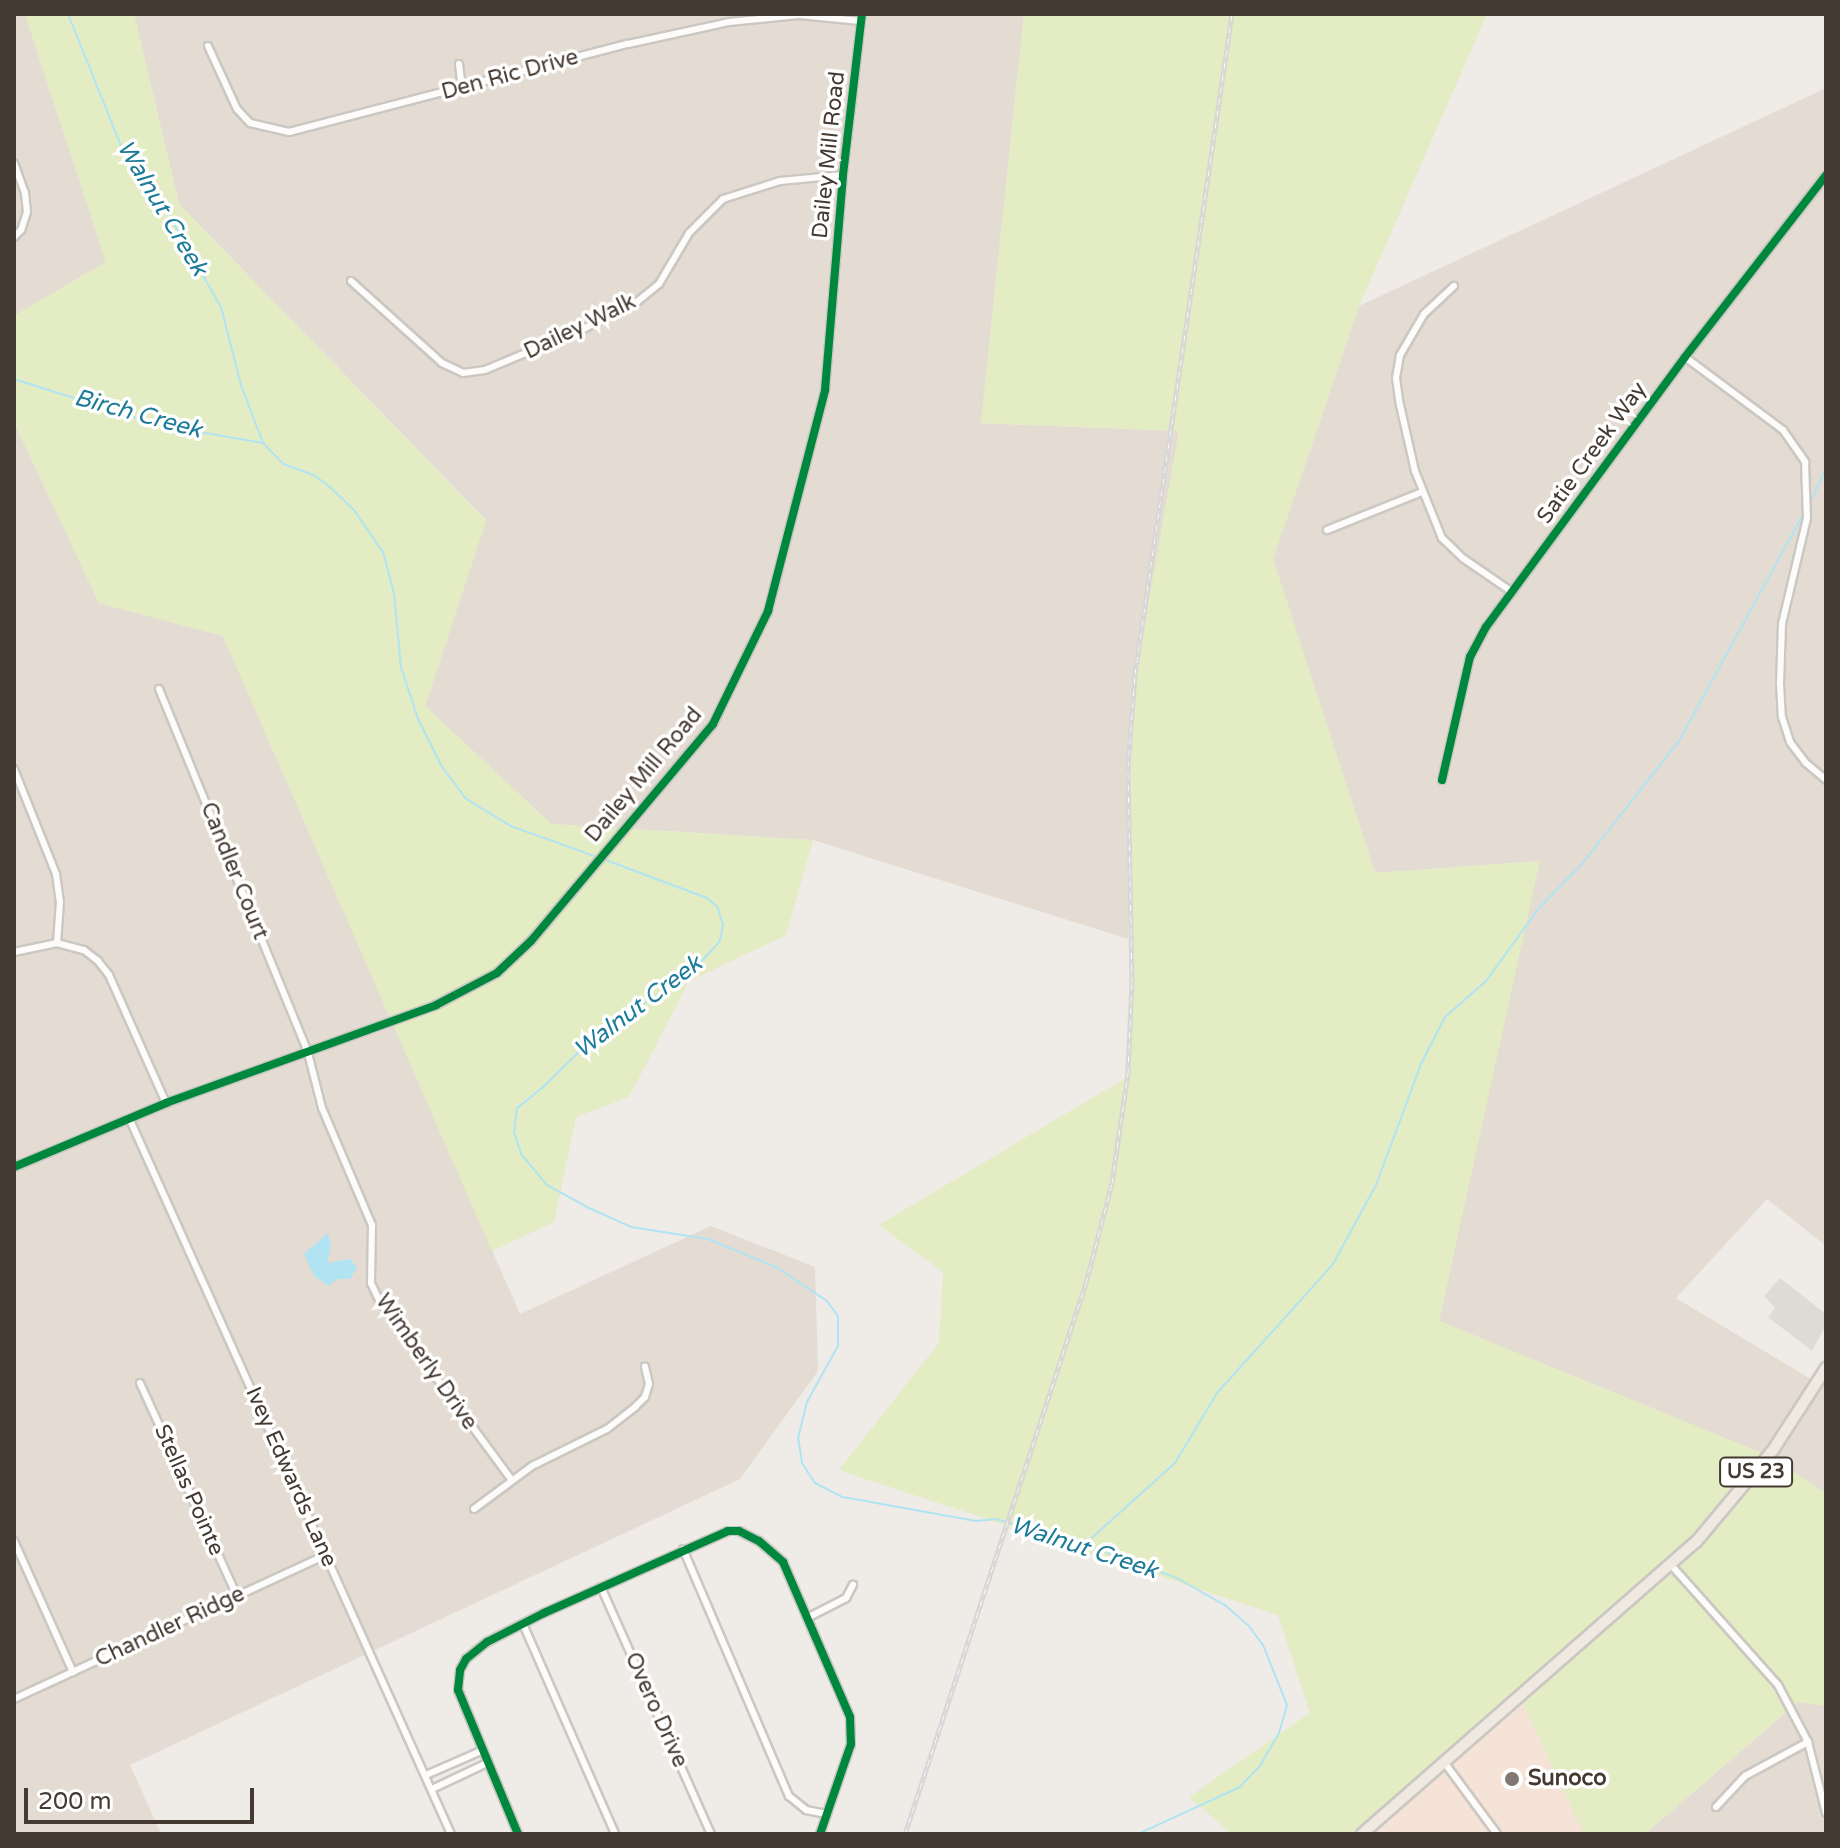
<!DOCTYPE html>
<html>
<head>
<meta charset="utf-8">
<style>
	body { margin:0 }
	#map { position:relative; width:1840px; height:1848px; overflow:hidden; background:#efebe6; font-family:"Varela Round",sans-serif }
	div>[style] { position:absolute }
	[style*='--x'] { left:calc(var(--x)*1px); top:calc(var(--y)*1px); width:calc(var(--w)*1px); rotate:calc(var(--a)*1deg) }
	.residential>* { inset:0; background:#e4dcd2 }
	.commercial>* { inset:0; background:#f4e3d6 }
	.green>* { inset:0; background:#e3ecc2 }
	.parking>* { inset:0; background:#dedad6 }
	.water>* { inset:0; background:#b0e4f3 }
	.stream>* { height:2px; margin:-1px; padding:0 1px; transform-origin:1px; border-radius:1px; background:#b0e4f3 }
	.roads { filter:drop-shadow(2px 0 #cbc7c2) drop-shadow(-2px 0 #cbc7c2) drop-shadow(0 2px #cbc7c2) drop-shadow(0 -2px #cbc7c2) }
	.minor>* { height:6px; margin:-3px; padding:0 3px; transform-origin:3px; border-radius:3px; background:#fdfcfb }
	.primary>* { height:10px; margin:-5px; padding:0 5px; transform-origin:5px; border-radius:5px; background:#f0e9e2 }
	.rail>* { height:5px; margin-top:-2.5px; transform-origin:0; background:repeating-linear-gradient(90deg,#fff 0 6px,#d8d7d7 0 12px); box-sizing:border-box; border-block:2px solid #d8d7d7 }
	.cycleway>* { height:8px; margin:-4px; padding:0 4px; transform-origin:4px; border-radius:4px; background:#00873e }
	.dots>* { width:22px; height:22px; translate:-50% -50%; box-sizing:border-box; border:4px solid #fff; border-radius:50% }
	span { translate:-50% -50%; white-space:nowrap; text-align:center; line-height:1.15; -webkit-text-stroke:7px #fff; paint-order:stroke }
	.shield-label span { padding:2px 6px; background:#fff; border:2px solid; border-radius:6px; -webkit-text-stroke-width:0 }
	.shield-label { font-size:20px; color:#453a32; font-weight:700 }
	.street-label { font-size:22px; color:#453a32 }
	.poi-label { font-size:22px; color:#453a32; font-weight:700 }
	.left { translate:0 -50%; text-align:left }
	.water-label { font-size:24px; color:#1d7b9a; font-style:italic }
	.frame { position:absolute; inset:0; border:16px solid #453a32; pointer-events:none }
	.scale { position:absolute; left:24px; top:1788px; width:230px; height:36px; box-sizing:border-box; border:4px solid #453a32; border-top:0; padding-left:10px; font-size:24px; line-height:28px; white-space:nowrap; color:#453a32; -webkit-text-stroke:6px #fff; paint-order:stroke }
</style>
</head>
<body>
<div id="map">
	<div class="residential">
		<i style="clip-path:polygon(14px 14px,25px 14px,106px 262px,14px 316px)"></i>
		<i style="clip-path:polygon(134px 14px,1024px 14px,981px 423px,1179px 431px,1132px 697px,1128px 939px,813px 840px,551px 824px,425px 706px,486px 520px,179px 204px)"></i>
		<i style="clip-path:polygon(1826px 88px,1826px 1246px,1767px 1199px,1676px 1298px,1814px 1381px,1826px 1364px,1826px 1493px,1766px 1455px,1439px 1321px,1539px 861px,1375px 873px,1273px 559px,1359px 306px)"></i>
		<i style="clip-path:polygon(14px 422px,99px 603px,223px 636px,520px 1314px,711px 1226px,815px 1267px,818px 1371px,740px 1479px,130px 1765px,161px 1834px,14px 1834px)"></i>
		<i style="clip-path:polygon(1798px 1702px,1826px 1706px,1826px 1834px,1645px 1834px)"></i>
	</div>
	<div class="commercial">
		<i style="clip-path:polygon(1519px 1695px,1584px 1834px,1360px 1834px)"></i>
	</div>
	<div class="green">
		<i style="clip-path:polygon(25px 14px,134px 14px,179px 204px,486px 521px,425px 706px,551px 824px,813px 840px,786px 935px,689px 981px,629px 1097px,576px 1117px,554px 1222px,492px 1251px,223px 636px,99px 603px,14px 422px,14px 316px,106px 262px)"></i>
		<i style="clip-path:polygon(1024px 14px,1487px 14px,1359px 306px,1273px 559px,1375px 873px,1540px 861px,1439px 1321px,1767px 1455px,1826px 1493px,1826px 1706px,1797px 1702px,1645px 1834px,1584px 1834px,1521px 1699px,1360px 1834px,1232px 1834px,1189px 1797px,1310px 1713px,1278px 1615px,839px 1470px,939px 1343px,943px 1272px,879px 1225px,1129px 1076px,1132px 697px,1179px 431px,981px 423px)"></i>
	</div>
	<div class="parking">
		<i style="clip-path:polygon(1780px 1278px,1826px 1314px,1826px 1325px,1812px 1351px,1768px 1317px,1775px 1308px,1764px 1296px)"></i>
	</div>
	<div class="water">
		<i style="clip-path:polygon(328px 1233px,331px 1246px,327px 1263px,350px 1259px,357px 1267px,350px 1279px,337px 1279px,329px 1286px,314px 1276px,304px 1254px)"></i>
	</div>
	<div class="stream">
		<i style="--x:68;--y:14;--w:161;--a:68.1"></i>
		<i style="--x:128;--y:163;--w:68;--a:52.1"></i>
		<i style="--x:170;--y:217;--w:103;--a:60.5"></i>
		<i style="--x:221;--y:307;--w:81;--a:75.6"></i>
		<i style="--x:241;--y:385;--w:62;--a:69.2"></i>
		<i style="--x:263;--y:443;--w:29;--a:46"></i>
		<i style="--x:283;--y:464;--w:33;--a:20"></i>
		<i style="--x:314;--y:475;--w:20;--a:37"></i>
		<i style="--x:330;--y:487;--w:33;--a:44"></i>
		<i style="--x:354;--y:510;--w:51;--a:55.4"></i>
		<i style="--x:383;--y:552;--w:42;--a:75"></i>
		<i style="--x:394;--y:593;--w:74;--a:84.6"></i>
		<i style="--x:401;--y:667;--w:55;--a:71.9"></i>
		<i style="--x:418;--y:719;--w:54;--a:63.4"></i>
		<i style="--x:442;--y:767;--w:39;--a:53"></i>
		<i style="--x:465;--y:798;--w:19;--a:32"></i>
		<i style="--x:481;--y:808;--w:35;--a:31"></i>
		<i style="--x:511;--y:826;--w:91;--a:19.8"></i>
		<i style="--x:14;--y:379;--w:152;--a:17.6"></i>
		<i style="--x:159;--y:425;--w:106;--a:9.8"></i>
		<i style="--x:1809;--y:504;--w:39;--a:-64"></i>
		<i style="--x:603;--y:859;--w:111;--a:20.6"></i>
		<i style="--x:707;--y:898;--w:13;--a:39"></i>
		<i style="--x:717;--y:906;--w:20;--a:72"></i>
		<i style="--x:723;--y:925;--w:16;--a:101"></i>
		<i style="--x:720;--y:941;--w:46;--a:132.4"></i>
		<i style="--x:689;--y:975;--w:104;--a:148"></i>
		<i style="--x:601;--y:1030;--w:83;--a:135.5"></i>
		<i style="--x:542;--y:1088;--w:32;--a:141"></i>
		<i style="--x:517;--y:1108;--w:24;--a:97"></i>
		<i style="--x:514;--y:1132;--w:23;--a:72"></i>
		<i style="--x:521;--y:1154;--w:40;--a:50"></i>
		<i style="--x:547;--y:1185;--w:48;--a:28.7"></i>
		<i style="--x:589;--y:1208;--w:46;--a:24.3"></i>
		<i style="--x:631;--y:1227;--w:78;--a:8.9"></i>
		<i style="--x:708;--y:1239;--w:74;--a:22.4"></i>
		<i style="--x:776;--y:1267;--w:61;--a:33.7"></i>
		<i style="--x:827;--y:1301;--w:19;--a:54"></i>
		<i style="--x:838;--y:1316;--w:30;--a:90"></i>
		<i style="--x:838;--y:1346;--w:64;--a:119"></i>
		<i style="--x:807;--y:1402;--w:36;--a:104"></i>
		<i style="--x:798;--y:1437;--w:26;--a:81"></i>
		<i style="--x:802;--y:1463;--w:24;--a:57"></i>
		<i style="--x:815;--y:1483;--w:31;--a:27"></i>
		<i style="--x:843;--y:1497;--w:135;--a:10.2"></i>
		<i style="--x:976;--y:1521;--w:20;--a:-6"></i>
		<i style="--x:996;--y:1519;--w:92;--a:15.7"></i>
		<i style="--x:1085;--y:1544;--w:100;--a:20.4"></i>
		<i style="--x:1179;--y:1579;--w:54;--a:29.9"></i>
		<i style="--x:1226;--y:1606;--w:30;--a:41"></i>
		<i style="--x:1249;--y:1626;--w:24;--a:54"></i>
		<i style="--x:1263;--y:1645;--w:65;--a:68.2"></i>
		<i style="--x:1287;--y:1705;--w:29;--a:106"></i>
		<i style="--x:1279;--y:1733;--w:39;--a:120"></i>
		<i style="--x:1259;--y:1767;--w:28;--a:134"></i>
		<i style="--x:1240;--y:1787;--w:112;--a:155.3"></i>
		<i style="--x:1085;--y:1544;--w:121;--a:-42"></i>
		<i style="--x:1175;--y:1463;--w:82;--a:-59"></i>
		<i style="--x:1217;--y:1393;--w:173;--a:-48"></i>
		<i style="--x:1333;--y:1264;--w:90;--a:-61.4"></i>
		<i style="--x:1376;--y:1185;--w:129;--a:-69.6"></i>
		<i style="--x:1421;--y:1064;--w:53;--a:-62.9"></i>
		<i style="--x:1445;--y:1017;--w:55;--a:-41.3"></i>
		<i style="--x:1486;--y:981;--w:90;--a:-54"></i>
		<i style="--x:1539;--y:908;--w:60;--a:-45.7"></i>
		<i style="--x:1581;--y:865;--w:158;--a:-51.7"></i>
		<i style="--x:1679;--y:741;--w:260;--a:-61.3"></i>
	</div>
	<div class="roads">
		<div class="minor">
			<i style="--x:208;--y:46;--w:69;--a:65.3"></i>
			<i style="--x:237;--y:109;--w:19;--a:47"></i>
			<i style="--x:250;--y:123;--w:40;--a:13"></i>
			<i style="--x:289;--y:132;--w:350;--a:-14.6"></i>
			<i style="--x:628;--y:44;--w:103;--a:-12.3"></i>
			<i style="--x:729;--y:22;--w:70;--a:-5.7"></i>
			<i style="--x:799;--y:15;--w:62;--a:5.5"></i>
			<i style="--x:459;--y:64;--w:23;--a:83"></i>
			<i style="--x:14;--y:163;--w:32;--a:70"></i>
			<i style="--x:25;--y:193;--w:19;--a:84"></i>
			<i style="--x:27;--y:212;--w:19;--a:108"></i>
			<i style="--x:21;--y:230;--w:10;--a:135"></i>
			<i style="--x:351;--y:281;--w:122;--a:42"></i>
			<i style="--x:442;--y:363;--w:23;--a:25"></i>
			<i style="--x:463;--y:373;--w:22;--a:-8"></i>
			<i style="--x:485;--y:370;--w:108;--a:-22.8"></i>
			<i style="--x:585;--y:328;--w:59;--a:-27"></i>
			<i style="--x:638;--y:301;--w:27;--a:-39"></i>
			<i style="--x:659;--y:284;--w:59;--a:-59.5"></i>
			<i style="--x:689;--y:233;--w:48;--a:-45"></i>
			<i style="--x:723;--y:199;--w:60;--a:-17.5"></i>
			<i style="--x:780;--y:181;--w:63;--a:-5.4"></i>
			<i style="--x:1454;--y:286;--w:41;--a:137"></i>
			<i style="--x:1424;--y:314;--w:48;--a:120.3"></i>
			<i style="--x:1400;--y:355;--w:23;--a:100"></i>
			<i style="--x:1396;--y:378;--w:27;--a:82"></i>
			<i style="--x:1400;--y:405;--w:68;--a:77.2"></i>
			<i style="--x:1415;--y:471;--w:72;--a:68.1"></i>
			<i style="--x:1442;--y:538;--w:30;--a:44"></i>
			<i style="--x:1464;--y:559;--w:58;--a:34.5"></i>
			<i style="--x:1685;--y:357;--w:122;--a:36.7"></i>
			<i style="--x:1783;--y:430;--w:39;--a:55"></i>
			<i style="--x:1805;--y:462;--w:56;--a:88"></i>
			<i style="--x:1807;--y:518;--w:109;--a:103.3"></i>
			<i style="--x:1782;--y:624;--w:59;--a:91.9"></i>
			<i style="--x:1780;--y:683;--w:34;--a:87"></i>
			<i style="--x:1782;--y:717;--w:26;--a:72"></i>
			<i style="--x:1790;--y:742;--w:26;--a:53"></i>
			<i style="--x:1806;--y:763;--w:26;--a:40"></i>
			<i style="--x:1327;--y:530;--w:102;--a:-21.8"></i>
			<i style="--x:159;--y:689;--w:393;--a:67.7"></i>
			<i style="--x:308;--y:1053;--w:57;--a:75.7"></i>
			<i style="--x:322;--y:1108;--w:127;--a:66.9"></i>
			<i style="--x:372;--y:1225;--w:58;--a:91"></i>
			<i style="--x:371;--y:1283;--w:19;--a:65"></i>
			<i style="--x:379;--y:1300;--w:222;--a:53.6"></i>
			<i style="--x:14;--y:769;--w:113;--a:68.2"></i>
			<i style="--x:56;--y:874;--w:28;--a:82"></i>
			<i style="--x:60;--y:902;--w:41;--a:94.2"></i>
			<i style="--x:1442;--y:780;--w:126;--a:-77.2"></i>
			<i style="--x:1470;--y:657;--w:34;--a:-62"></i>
			<i style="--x:1486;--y:627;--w:335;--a:-53.6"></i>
			<i style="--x:1685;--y:357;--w:230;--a:-52.2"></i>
			<i style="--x:14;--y:952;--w:44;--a:-11.8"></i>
			<i style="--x:57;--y:943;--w:28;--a:15"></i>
			<i style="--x:84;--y:950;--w:18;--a:38"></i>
			<i style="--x:98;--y:961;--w:18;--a:52"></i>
			<i style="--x:109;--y:975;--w:140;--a:66"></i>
			<i style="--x:130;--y:1120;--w:783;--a:65.79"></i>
			<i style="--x:14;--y:1167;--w:165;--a:-22.8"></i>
			<i style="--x:166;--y:1103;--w:287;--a:-19.9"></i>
			<i style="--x:436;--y:1005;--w:69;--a:-27.7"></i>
			<i style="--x:497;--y:973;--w:47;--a:-43.3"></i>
			<i style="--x:531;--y:941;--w:283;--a:-50"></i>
			<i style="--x:713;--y:724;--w:126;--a:-64"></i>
			<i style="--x:768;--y:611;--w:228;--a:-75.5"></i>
			<i style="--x:825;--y:390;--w:216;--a:-85.2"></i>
			<i style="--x:843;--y:175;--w:162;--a:-83.3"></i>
			<i style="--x:140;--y:1383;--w:234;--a:65.5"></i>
			<i style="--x:474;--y:1509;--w:72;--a:-36.6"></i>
			<i style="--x:532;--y:1466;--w:84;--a:-26.3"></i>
			<i style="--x:607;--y:1429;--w:36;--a:-38"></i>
			<i style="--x:635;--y:1407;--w:14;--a:-45"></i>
			<i style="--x:645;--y:1397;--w:14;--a:-73"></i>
			<i style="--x:649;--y:1384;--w:18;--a:-103"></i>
			<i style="--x:14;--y:1541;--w:144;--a:65.8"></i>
			<i style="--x:683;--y:1549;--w:269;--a:66.8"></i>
			<i style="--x:789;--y:1796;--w:22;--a:39"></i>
			<i style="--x:806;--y:1810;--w:21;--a:11"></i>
			<i style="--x:1672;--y:1566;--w:159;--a:48.3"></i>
			<i style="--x:1778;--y:1685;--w:64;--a:62.2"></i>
			<i style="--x:1808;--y:1742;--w:73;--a:75.8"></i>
			<i style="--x:601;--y:1587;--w:270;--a:66"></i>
			<i style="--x:807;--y:1618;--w:44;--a:-27.1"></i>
			<i style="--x:846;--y:1598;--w:15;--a:-62"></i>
			<i style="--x:523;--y:1624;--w:229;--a:66.3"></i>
			<i style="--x:14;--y:1699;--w:344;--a:-24.8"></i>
			<i style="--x:1444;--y:1762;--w:89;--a:53.6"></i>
			<i style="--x:426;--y:1775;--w:60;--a:-23.6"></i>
			<i style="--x:432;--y:1789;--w:61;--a:-25.3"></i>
			<i style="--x:1716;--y:1807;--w:42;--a:-46.9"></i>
			<i style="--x:1745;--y:1776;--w:72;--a:-28.4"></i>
			<i style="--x:518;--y:1834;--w:156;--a:-112.6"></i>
			<i style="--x:458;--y:1690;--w:20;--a:-84"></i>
			<i style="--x:460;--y:1670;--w:13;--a:-61"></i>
			<i style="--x:466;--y:1659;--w:27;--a:-39"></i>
			<i style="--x:487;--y:1642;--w:64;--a:-27"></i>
			<i style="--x:544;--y:1613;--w:201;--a:-24"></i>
			<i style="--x:728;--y:1531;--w:11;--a:0"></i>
			<i style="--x:739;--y:1531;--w:22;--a:27"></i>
			<i style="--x:759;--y:1541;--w:32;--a:41"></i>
			<i style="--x:783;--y:1562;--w:169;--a:66.6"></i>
			<i style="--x:850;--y:1717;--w:27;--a:88"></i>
			<i style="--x:851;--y:1744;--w:95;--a:109"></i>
		</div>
		<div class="primary">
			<i style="--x:1362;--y:1834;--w:444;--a:-41.2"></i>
			<i style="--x:1696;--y:1542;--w:120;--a:-50.1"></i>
			<i style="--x:1773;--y:1450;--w:98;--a:-57.1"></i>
		</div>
	</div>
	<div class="rail">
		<i style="--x:905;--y:1834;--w:580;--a:-71.81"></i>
		<i style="--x:1086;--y:1283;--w:103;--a:-75.4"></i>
		<i style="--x:1112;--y:1183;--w:111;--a:-81.7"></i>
		<i style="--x:1128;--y:1073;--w:91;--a:-87.5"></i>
		<i style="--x:1132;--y:982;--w:215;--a:-91.1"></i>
		<i style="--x:1128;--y:767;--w:93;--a:-85.7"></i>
		<i style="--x:1135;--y:674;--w:667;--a:-81.64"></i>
	</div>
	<div class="cycleway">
		<i style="--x:1442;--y:780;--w:126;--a:-77.2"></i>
		<i style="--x:1470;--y:657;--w:34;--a:-62"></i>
		<i style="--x:1486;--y:627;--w:335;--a:-53.6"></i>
		<i style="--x:1685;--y:357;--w:230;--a:-52.2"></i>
		<i style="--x:14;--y:1167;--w:165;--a:-22.8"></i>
		<i style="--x:166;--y:1103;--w:287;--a:-19.9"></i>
		<i style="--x:436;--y:1005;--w:69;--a:-27.7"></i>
		<i style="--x:497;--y:973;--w:47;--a:-43.3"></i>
		<i style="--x:531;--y:941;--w:283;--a:-50"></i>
		<i style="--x:713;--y:724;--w:126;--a:-64"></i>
		<i style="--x:768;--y:611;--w:228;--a:-75.5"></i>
		<i style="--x:825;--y:390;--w:216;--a:-85.2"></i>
		<i style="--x:843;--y:175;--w:162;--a:-83.3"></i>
		<i style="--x:518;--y:1834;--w:156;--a:-112.6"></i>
		<i style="--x:458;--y:1690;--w:20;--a:-84"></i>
		<i style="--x:460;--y:1670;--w:13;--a:-61"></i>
		<i style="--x:466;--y:1659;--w:27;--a:-39"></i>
		<i style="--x:487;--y:1642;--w:64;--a:-27"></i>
		<i style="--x:544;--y:1613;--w:201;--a:-24"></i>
		<i style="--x:728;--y:1531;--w:11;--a:0"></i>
		<i style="--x:739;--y:1531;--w:22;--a:27"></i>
		<i style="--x:759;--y:1541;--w:32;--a:41"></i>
		<i style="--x:783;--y:1562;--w:169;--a:66.6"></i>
		<i style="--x:850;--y:1717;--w:27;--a:88"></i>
		<i style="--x:851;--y:1744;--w:95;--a:109"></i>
	</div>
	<div class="dots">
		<i style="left:1512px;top:1779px;background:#807871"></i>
	</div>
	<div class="shield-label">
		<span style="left:1756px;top:1472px">US 23</span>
	</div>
	<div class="street-label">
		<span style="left:510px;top:75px;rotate:-15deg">Den Ric Drive</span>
		<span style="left:829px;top:155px;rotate:-84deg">Dailey Mill Road</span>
		<span style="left:580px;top:327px;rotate:-26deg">Dailey Walk</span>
		<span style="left:1592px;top:453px;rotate:-54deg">Satie Creek Way</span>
		<span style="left:644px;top:775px;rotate:-50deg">Dailey Mill Road</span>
		<span style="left:234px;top:871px;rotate:68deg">Candler Court</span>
		<span style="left:426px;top:1362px;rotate:55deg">Wimberly Drive</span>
		<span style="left:291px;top:1477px;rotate:66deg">Ivey Edwards Lane</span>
		<span style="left:189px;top:1490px;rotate:66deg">Stellas Pointe</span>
		<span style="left:170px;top:1627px;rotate:-25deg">Chandler Ridge</span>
		<span style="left:656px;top:1710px;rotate:66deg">Overo Drive</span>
	</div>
	<div class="poi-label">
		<span class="left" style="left:1528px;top:1779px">Sunoco</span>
	</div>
	<div class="water-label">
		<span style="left:162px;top:208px;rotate:59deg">Walnut Creek</span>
		<span style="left:138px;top:414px;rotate:15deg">Birch Creek</span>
		<span style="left:638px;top:1007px;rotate:-37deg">Walnut Creek</span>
		<span style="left:1084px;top:1548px;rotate:18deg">Walnut Creek</span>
	</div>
	<div class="frame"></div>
	<div class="scale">200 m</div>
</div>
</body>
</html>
